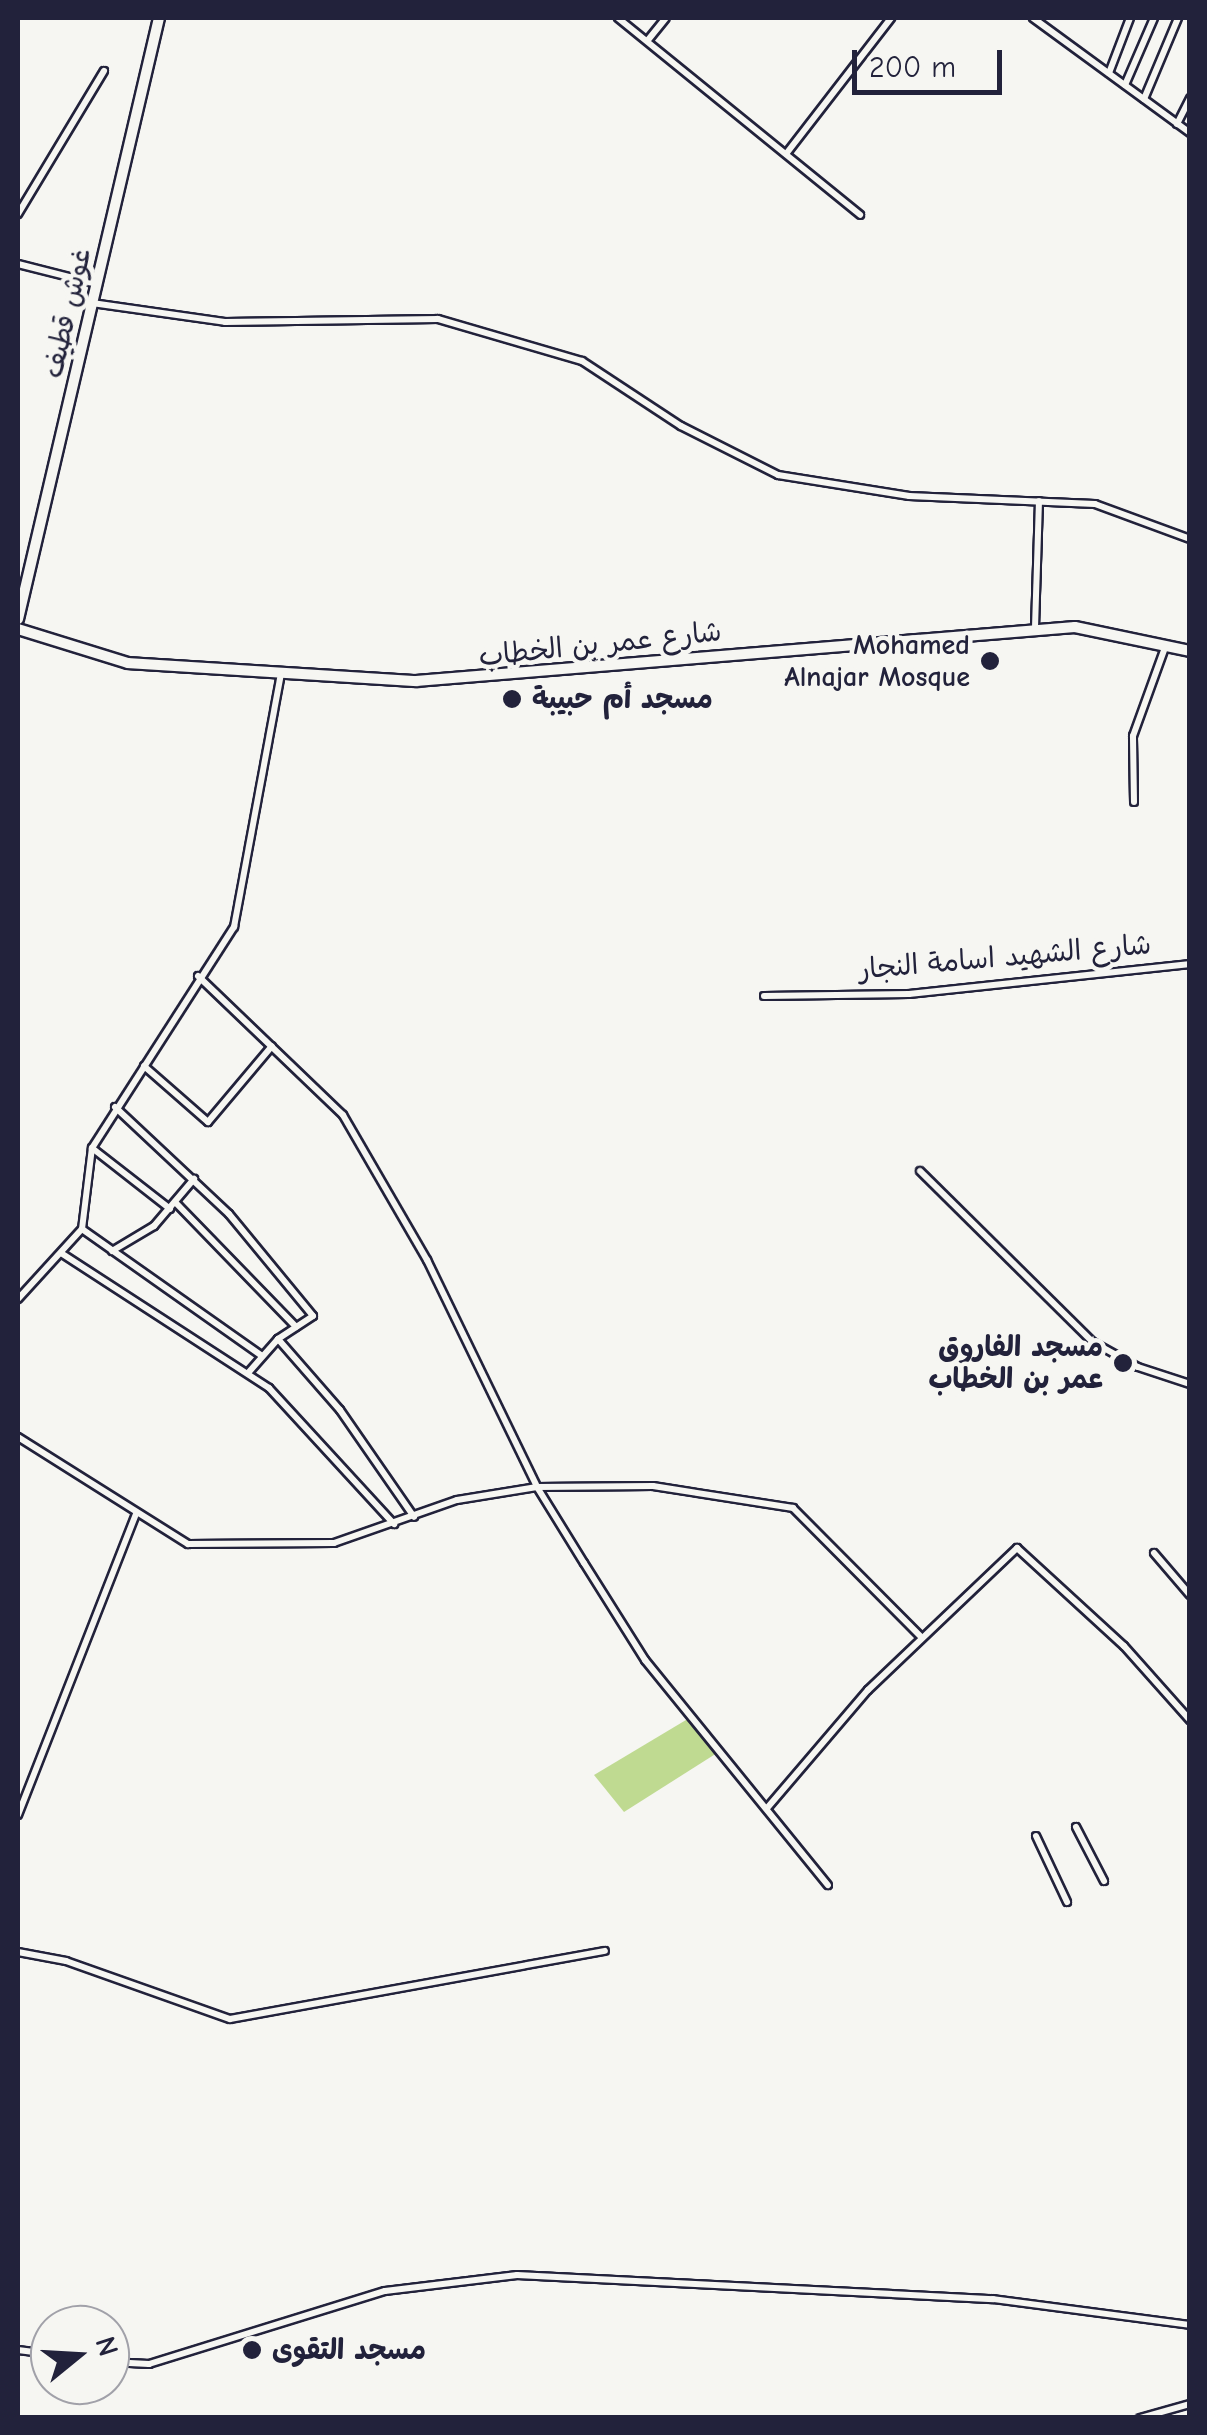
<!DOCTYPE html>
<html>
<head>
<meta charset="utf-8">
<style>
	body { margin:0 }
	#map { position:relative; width:1207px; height:2435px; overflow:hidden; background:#f6f6f2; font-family:"Comic Neue","Playpen Sans Arabic",sans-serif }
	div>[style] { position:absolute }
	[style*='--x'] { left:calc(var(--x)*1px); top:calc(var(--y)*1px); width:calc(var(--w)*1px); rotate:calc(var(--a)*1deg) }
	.green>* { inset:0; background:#bfda91 }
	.roads { filter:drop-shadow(2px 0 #22223b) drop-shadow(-2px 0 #22223b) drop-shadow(0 2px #22223b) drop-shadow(0 -2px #22223b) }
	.minor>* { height:6px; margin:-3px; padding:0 3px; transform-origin:3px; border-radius:3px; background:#f6f6f2 }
	.major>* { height:10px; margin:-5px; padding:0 5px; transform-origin:5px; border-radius:5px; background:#f6f6f2 }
	.dots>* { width:28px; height:28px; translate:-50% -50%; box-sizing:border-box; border:5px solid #f6f6f2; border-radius:50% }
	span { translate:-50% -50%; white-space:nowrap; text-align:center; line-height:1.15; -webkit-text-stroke:9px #f6f6f2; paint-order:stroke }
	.street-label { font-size:28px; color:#22223b }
	.poi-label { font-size:28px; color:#22223b; font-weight:700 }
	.right { translate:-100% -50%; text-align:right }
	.left { translate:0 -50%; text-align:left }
	.frame { position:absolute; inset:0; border:20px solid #22223b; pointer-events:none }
	.north { position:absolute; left:30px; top:2305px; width:100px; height:100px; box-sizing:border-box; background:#f6f6f2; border:2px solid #a1a1a9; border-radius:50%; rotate:72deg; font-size:28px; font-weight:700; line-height:40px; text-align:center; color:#22223b }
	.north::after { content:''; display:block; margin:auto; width:35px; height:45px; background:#22223b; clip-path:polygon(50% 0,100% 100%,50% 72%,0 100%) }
	.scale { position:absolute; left:852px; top:50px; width:150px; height:45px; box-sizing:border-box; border:5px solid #22223b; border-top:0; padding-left:12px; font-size:30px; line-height:35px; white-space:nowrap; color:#22223b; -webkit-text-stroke:8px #f6f6f2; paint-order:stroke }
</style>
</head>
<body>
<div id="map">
	<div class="green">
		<i style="clip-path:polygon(691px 1717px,717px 1753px,624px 1812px,594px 1775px)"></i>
	</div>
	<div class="roads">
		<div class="minor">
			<i style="--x:618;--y:18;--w:312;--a:39.1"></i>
			<i style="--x:1033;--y:18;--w:195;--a:36.2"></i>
			<i style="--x:648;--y:40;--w:28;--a:-51"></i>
			<i style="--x:1109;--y:73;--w:59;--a:-69.1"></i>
			<i style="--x:1125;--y:85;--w:73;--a:-66.6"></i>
			<i style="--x:1144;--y:99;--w:88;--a:-67.2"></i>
			<i style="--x:1177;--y:124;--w:29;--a:-63"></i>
			<i style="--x:786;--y:154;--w:172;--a:-52.3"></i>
			<i style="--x:18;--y:214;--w:167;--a:-59"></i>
			<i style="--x:18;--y:264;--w:81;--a:14.2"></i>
			<i style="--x:92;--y:303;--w:134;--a:8.1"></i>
			<i style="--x:225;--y:322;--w:213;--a:-0.8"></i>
			<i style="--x:438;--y:319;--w:150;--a:16.3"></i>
			<i style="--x:582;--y:361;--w:118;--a:33.3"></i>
			<i style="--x:681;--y:426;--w:109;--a:26.8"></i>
			<i style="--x:778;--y:475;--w:133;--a:9.1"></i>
			<i style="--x:909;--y:496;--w:186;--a:2.5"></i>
			<i style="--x:1095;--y:504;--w:101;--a:20.2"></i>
			<i style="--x:1035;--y:628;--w:127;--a:-88.2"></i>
			<i style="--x:1134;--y:802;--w:66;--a:-90.9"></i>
			<i style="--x:1133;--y:736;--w:97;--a:-70.1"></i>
			<i style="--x:198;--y:976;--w:201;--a:43.8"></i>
			<i style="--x:343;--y:1115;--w:168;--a:59.9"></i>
			<i style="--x:427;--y:1260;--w:252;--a:64.1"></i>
			<i style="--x:537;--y:1487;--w:89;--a:58.3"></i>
			<i style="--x:584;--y:1563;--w:115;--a:57.8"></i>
			<i style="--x:645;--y:1660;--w:290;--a:50.9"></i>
			<i style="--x:764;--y:996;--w:145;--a:-0.8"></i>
			<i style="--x:909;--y:994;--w:283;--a:-6.1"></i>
			<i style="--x:144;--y:1066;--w:85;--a:41.2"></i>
			<i style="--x:208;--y:1122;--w:99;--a:-49.9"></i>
			<i style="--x:115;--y:1107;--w:156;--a:43.2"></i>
			<i style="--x:229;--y:1214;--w:132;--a:50.5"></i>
			<i style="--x:313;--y:1316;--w:42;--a:146.7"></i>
			<i style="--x:278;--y:1339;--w:45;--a:131.4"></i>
			<i style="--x:92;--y:1148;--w:99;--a:38"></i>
			<i style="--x:920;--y:1171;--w:243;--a:44.7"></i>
			<i style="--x:1093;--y:1342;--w:51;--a:29.1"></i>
			<i style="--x:1138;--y:1367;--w:55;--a:18.1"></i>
			<i style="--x:175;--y:1202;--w:174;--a:45.9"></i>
			<i style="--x:82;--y:1229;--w:220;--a:35.2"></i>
			<i style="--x:112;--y:1251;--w:49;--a:-30.8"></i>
			<i style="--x:154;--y:1226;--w:62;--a:-49.6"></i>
			<i style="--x:61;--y:1253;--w:248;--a:33"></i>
			<i style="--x:269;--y:1388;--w:185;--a:47.4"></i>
			<i style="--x:18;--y:1299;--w:95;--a:-47.6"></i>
			<i style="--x:82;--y:1229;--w:82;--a:-83"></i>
			<i style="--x:92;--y:1148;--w:263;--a:-57.3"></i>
			<i style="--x:234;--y:927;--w:257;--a:-79.5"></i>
			<i style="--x:278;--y:1339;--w:94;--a:48.9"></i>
			<i style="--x:340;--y:1410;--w:130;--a:55.3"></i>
			<i style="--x:18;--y:1437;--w:201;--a:32.2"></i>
			<i style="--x:188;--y:1544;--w:146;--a:-0.4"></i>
			<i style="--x:334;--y:1543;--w:130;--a:-19.3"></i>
			<i style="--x:457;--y:1500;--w:81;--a:-9.2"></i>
			<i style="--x:537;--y:1487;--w:116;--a:-0.5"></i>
			<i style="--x:653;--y:1486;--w:142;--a:8.9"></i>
			<i style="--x:793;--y:1508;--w:180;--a:45.2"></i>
			<i style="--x:1154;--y:1553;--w:55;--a:49.4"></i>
			<i style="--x:768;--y:1807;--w:154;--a:-49.5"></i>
			<i style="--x:868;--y:1690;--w:206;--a:-43.6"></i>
			<i style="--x:1017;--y:1548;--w:145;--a:42.5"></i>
			<i style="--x:1124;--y:1646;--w:99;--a:48.3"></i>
			<i style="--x:18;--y:1815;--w:323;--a:-68.6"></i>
			<i style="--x:1076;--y:1827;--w:61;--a:62.6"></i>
			<i style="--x:1036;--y:1836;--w:73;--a:64.8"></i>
			<i style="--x:18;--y:1952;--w:49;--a:10.6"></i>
			<i style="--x:66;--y:1961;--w:174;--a:19.5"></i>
			<i style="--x:230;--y:2019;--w:381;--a:-10.3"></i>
			<i style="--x:18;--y:2350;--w:32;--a:7"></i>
			<i style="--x:110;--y:2362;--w:39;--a:3"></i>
			<i style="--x:149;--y:2364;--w:247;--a:-17.2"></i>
			<i style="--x:385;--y:2291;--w:133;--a:-6.9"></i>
			<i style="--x:517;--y:2275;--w:477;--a:2.9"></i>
			<i style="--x:993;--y:2299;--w:199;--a:7.5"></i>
			<i style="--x:1140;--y:2418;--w:52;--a:-15.6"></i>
		</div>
		<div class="major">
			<i style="--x:18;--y:619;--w:617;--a:-76.8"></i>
			<i style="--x:18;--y:629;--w:115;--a:17.2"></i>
			<i style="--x:128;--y:663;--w:289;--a:3.6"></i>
			<i style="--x:416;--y:681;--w:661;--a:-4.68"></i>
			<i style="--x:1075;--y:627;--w:117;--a:11.8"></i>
		</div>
	</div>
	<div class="dots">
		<i style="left:990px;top:661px;background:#22223b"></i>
		<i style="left:512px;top:699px;background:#22223b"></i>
		<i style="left:1123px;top:1363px;background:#22223b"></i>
		<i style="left:252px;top:2350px;background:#22223b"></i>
	</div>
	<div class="street-label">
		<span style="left:67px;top:313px;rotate:-77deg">غوش قطيف</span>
		<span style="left:600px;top:644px;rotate:-6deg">شارع عمر بن الخطاب</span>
		<span style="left:1005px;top:957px;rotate:-5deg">شارع الشهيد اسامة النجار</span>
	</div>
	<div class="poi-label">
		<span class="right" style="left:970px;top:661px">Mohamed<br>Alnajar Mosque</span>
		<span class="left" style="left:532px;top:699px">مسجد أم حبيبة</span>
		<span class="right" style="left:1103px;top:1363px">مسجد الفاروق<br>عمر بن الخطاب</span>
		<span class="left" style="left:272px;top:2350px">مسجد التقوى</span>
	</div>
	<div class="frame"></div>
	<div class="north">N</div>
	<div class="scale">200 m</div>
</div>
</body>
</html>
